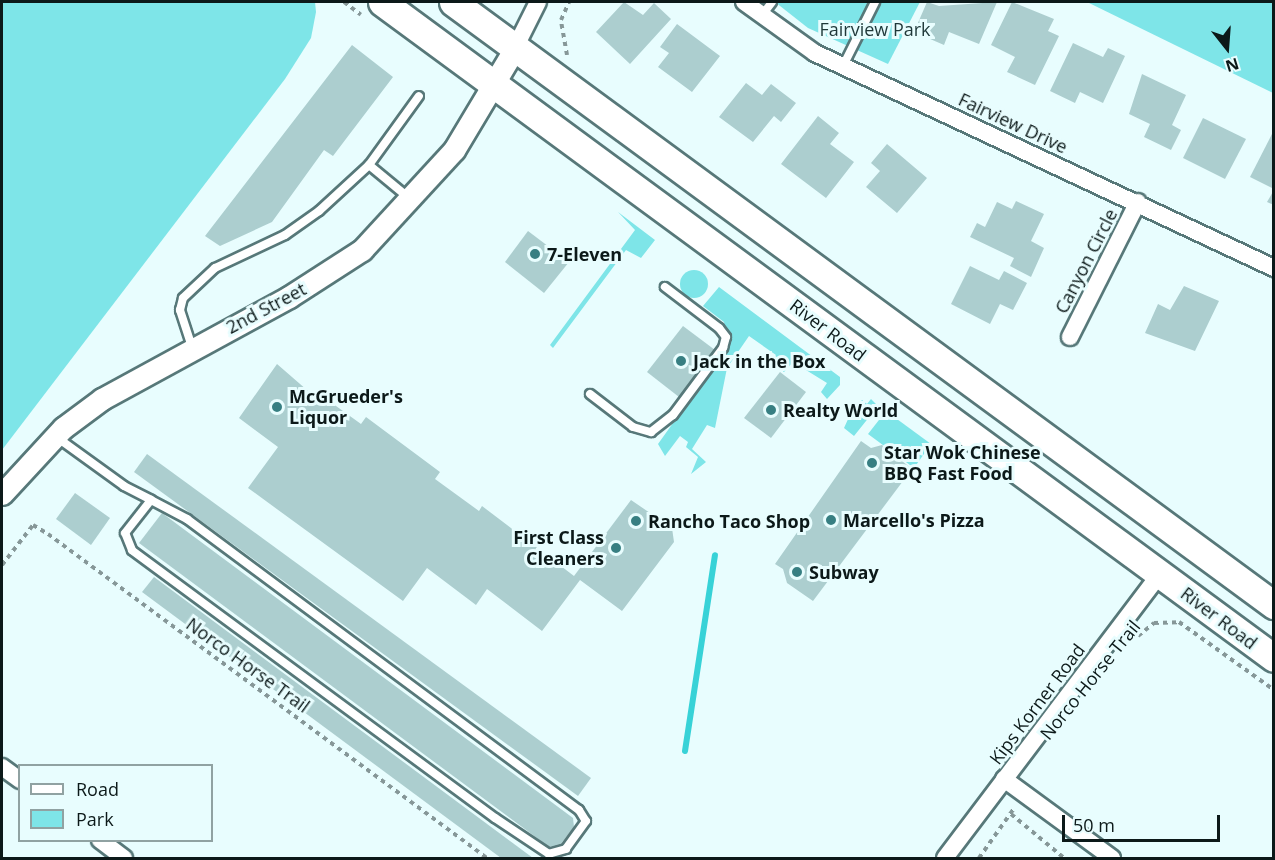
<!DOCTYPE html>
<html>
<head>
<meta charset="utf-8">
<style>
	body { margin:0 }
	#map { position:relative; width:1275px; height:860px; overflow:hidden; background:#e8fdfe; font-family:"Open Sans",sans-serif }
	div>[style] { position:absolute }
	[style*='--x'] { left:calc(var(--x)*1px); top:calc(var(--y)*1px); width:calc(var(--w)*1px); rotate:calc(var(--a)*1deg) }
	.green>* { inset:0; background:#7ee5e8 }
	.round { border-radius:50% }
	.stream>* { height:6px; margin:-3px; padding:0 3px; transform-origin:3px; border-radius:3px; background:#37d2d7 }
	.building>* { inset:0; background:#accecf }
	.path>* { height:4px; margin-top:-2px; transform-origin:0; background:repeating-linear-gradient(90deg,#869798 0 4.5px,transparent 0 9px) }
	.roads { filter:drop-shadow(2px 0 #577879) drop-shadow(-2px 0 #577879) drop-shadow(0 2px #577879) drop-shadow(0 -2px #577879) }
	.service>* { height:8px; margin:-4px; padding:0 4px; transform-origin:4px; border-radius:4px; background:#fff }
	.minor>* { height:16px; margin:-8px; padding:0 8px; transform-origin:8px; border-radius:8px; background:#fff }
	.tertiary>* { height:21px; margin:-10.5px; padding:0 10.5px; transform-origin:10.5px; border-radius:10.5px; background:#fff }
	.primary>* { height:27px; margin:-13.5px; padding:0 13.5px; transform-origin:13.5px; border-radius:13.5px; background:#fff }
	.dots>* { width:16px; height:16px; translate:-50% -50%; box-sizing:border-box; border:3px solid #e8fdfe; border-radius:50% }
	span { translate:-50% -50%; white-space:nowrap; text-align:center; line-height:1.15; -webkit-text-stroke:6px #e8fdfe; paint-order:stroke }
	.park-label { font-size:18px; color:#1f3839 }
	.street-label { font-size:18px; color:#0c1919 }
	.poi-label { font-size:18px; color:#0c1919; font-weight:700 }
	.left { translate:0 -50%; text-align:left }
	.right { translate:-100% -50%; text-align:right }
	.frame { position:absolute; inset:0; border:3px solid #0c1919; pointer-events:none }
	.legend { position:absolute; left:18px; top:764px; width:195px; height:78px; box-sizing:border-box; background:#e8fdfe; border:2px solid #90a2a2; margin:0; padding:8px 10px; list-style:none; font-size:18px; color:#0c1919 }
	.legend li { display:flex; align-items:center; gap:12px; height:30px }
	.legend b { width:30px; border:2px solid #90a2a2 }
	.north { position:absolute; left:1197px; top:18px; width:60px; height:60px; -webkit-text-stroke:4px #e8fdfe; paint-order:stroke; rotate:163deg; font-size:16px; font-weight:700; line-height:24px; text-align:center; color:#0c1919 }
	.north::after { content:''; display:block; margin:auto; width:21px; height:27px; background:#0c1919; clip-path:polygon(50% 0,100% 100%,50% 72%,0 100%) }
	.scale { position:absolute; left:1062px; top:815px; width:158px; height:27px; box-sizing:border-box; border:3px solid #0c1919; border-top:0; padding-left:8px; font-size:18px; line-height:21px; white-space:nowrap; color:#0c1919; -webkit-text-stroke:4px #e8fdfe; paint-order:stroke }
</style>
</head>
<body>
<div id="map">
	<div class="green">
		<i style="clip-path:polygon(2px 2px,315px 2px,316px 12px,311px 38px,285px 79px,2px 450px)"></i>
		<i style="clip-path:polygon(775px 2px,920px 2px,888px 64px,808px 28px)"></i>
		<i style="clip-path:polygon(1087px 2px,1273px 2px,1273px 93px)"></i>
		<i style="clip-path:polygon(618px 212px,655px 240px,641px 258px,626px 250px,553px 348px,550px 345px,635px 230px)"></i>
		<i class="round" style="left:680px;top:270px;width:28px;height:28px"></i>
		<i style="clip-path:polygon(719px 287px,840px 377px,840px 385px,827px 399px,821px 392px,827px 383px,793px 362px,784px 372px,771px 362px,776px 355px,749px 336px,727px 368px,715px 428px,707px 425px,692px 449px,706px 462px,691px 474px,698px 457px,686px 447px,688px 442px,680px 436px,665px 456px,658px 444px,728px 346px,724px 322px,703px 306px)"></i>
		<i style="clip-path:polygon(871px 399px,878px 406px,854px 436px,844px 428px,849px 417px,862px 400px,867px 404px)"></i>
		<i style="clip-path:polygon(886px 411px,931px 444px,914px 468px,868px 434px)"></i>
	</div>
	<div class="stream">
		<i style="--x:685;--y:751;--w:198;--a:-81.3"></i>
	</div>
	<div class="building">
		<i style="clip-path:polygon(624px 2px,643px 15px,654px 3px,671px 19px,630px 64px,596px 32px)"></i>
		<i style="clip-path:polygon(927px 2px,939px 6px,997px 2px,979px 44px,949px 32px,944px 45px,914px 32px)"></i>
		<i style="clip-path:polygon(1012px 2px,1054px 19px,1048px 31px,1059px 36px,1035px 85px,1007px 72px,1015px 57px,991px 45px)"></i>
		<i style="clip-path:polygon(677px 24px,720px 56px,692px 92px,658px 67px,669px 53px,660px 47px)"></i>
		<i style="clip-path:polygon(1073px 43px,1103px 57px,1108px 48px,1125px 56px,1103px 103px,1080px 92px,1075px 103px,1050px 91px)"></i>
		<i style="clip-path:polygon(352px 45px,393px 77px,333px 156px,324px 150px,272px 222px,220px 246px,205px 236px)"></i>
		<i style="clip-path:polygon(1142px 74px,1186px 95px,1172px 125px,1181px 130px,1171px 150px,1144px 137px,1150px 124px,1129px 114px)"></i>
		<i style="clip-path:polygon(746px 83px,762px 95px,771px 84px,796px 103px,781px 122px,774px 116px,753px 142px,719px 117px)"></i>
		<i style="clip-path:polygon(818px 116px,839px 133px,830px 144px,854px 162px,826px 198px,781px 164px)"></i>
		<i style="clip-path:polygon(1203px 118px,1246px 139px,1225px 179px,1183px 158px)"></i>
		<i style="clip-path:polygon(1274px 130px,1274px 189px,1250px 177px)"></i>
		<i style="clip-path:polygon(887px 144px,927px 178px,897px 213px,866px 187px,880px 171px,871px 163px)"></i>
		<i style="clip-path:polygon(1274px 190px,1274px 205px,1267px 202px)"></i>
		<i style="clip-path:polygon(1016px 201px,1044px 214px,1031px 241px,1044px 248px,1031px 277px,1010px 266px,1014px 258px,970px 237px,977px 223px,985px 227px,997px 202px,1012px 209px)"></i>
		<i style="clip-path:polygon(528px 231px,569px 262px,544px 293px,505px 262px)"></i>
		<i style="clip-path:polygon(970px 266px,999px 280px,1004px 271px,1027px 283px,1013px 310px,1000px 304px,990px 324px,951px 304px)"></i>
		<i style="clip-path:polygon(1184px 286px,1219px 301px,1195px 351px,1145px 333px,1158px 304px,1170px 310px)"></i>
		<i style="clip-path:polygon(683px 326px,715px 350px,679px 397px,647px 372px)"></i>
		<i style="clip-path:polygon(277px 364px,315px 397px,318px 393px,361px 424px,366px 417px,440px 472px,435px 479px,479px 511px,482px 506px,574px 576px,631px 500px,672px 528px,674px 542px,622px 611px,580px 580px,542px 631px,487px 589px,476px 605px,427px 568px,403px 601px,248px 488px,278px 447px,239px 418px)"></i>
		<i style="clip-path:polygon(780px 372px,806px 392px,771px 438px,744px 418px)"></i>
		<i style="clip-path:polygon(861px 441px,871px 448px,882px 445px,912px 469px,813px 601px,787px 583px,783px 569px,775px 564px)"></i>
		<i style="clip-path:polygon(147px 454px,591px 778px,578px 796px,134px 472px)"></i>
		<i style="clip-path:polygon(75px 493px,110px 518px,91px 545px,56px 519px)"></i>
		<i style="clip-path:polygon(162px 513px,573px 818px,574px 827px,560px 845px,549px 847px,139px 543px)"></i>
		<i style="clip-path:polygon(154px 577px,533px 858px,501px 858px,142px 592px)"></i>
	</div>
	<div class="path">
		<i style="--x:344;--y:2;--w:21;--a:37"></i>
		<i style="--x:567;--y:55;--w:36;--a:-100"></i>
		<i style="--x:561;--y:20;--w:20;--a:-66"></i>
		<i style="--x:2;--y:565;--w:51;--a:-52.2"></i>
		<i style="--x:33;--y:525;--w:17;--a:31"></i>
		<i style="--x:48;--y:534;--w:546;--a:36.43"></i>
		<i style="--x:1138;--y:636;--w:21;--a:-39"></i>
		<i style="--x:1154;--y:623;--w:25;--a:-2"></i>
		<i style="--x:1179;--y:622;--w:117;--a:35.6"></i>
		<i style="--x:1011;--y:814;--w:69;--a:39.7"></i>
		<i style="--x:979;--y:858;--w:62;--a:-54.8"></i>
	</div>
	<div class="roads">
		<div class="service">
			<i style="--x:762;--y:15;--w:16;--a:-52"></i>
			<i style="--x:843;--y:66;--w:72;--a:-63.4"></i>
			<i style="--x:369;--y:165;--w:52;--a:39.5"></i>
			<i style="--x:192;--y:347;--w:39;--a:-108"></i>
			<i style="--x:180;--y:310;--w:12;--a:-76"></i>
			<i style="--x:183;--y:298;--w:44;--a:-43.2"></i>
			<i style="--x:215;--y:268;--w:77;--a:-25.2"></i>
			<i style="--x:285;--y:235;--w:42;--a:-35.2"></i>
			<i style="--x:319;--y:211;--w:68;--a:-42.6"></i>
			<i style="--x:369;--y:165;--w:85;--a:-54.1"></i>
			<i style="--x:590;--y:394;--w:54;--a:37.5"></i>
			<i style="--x:633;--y:427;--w:19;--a:16"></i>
			<i style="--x:651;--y:432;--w:28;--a:-38"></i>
			<i style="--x:673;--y:415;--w:84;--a:-53.3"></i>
			<i style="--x:723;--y:348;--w:11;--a:-75"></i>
			<i style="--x:726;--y:337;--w:11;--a:-128"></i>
			<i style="--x:719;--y:328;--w:68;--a:-142.8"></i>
			<i style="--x:55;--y:436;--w:85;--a:35.9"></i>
			<i style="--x:124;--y:486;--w:30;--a:27"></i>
			<i style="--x:151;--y:500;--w:41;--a:27.8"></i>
			<i style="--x:187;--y:519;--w:488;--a:36.6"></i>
			<i style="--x:579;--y:810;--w:13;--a:58"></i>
			<i style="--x:586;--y:821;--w:34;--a:126"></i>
			<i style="--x:566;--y:849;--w:18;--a:164"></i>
			<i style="--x:549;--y:854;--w:65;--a:-146.3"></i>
			<i style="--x:495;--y:818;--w:451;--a:-143.6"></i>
			<i style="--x:132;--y:550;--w:18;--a:-112"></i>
			<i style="--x:125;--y:533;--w:42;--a:-51.8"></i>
		</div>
		<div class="minor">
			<i style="--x:744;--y:2;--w:87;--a:35.7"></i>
			<i style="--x:815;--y:53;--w:507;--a:25.1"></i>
			<i style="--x:515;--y:48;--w:51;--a:-63.4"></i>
			<i style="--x:1070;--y:337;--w:151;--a:-63.3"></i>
			<i style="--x:2;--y:767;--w:22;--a:36"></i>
			<i style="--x:1004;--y:779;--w:134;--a:36.2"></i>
			<i style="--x:100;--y:840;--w:30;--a:37"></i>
			<i style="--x:945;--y:858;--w:356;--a:-52.9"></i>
		</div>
		<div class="tertiary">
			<i style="--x:2;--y:494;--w:90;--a:-47.3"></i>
			<i style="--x:63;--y:428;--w:49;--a:-36.6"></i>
			<i style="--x:102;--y:399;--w:213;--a:-28.6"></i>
			<i style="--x:289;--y:297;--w:87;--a:-32.8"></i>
			<i style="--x:362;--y:250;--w:136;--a:-47.4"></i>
			<i style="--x:454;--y:150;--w:119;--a:-59.1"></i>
		</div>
		<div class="primary">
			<i style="--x:382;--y:2;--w:1107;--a:36.33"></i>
			<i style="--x:453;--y:2;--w:1019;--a:36.3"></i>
		</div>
	</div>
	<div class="dots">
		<i style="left:535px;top:254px;background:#377f82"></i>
		<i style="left:681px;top:361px;background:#377f82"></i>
		<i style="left:277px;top:407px;background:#377f82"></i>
		<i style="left:771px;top:410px;background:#377f82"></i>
		<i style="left:872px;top:463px;background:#377f82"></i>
		<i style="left:831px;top:520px;background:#377f82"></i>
		<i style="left:636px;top:521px;background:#377f82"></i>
		<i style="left:616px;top:548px;background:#377f82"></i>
		<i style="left:797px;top:572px;background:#377f82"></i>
	</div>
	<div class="park-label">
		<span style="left:875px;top:29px">Fairview Park</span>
	</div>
	<div class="street-label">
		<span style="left:1013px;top:123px;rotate:25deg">Fairview Drive</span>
		<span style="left:1086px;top:261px;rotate:-63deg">Canyon Circle</span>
		<span style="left:266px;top:308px;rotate:-28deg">2nd Street</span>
		<span style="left:828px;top:330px;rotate:37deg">River Road</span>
		<span style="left:1219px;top:618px;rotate:37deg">River Road</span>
		<span style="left:248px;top:665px;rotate:36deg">Norco Horse Trail</span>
		<span style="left:1090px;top:680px;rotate:-51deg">Norco Horse Trail</span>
		<span style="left:1037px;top:704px;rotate:-53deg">Kips Korner Road</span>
	</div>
	<div class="poi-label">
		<span class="left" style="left:547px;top:254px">7-Eleven</span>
		<span class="left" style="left:693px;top:361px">Jack in the Box</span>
		<span class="left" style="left:289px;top:407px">McGrueder's<br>Liquor</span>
		<span class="left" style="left:783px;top:410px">Realty World</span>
		<span class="left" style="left:884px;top:463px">Star Wok Chinese<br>BBQ Fast Food</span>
		<span class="left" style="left:843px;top:520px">Marcello's Pizza</span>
		<span class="left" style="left:648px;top:521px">Rancho Taco Shop</span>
		<span class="right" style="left:604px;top:548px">First Class<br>Cleaners</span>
		<span class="left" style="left:809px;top:572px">Subway</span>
	</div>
	<div class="frame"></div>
	<ul class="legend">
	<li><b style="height:8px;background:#fff"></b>Road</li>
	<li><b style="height:16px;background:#7ee5e8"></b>Park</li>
	</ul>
	<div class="north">N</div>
	<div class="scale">50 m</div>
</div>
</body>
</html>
